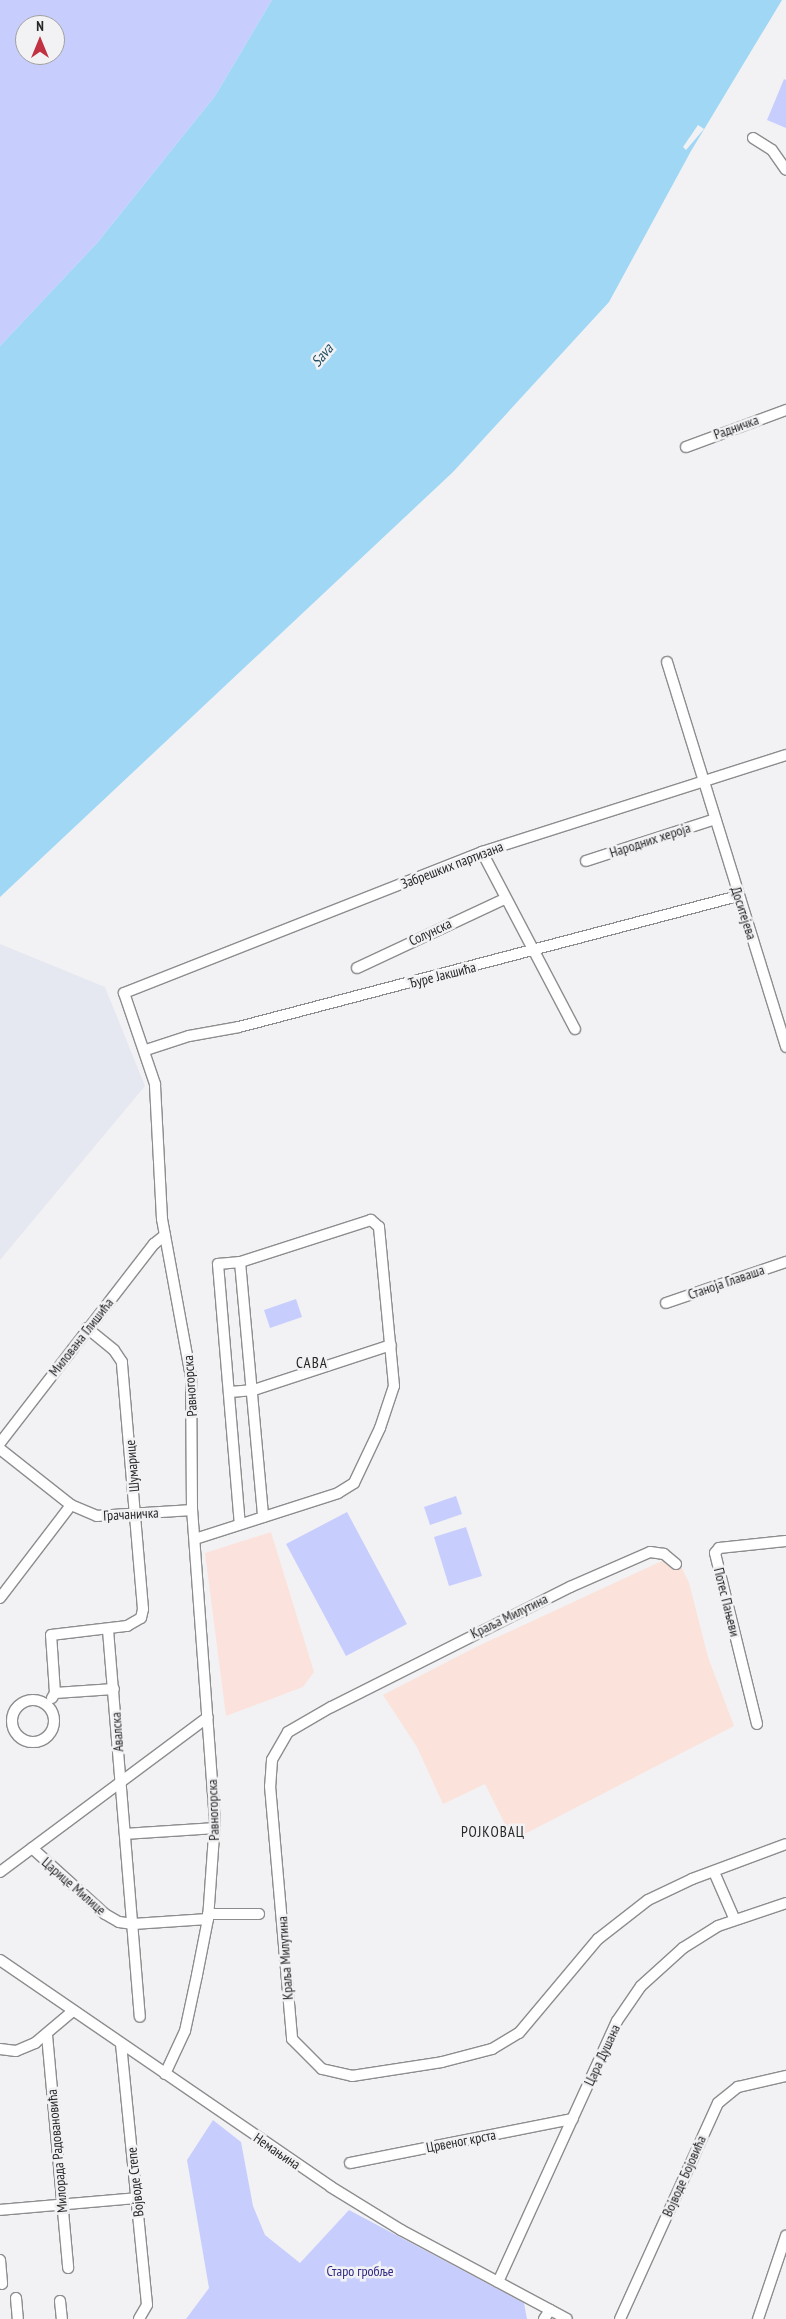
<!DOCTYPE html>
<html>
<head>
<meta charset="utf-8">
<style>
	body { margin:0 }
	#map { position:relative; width:786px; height:2319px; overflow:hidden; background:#f2f2f4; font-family:"PT Sans Narrow",sans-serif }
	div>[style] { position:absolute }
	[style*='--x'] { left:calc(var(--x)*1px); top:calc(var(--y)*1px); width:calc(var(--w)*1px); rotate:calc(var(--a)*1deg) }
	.commercial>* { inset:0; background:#fce2dc }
	.built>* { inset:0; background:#e6e8f1 }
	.education>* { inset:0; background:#fbe2da }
	.green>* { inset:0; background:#c7cefd }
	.water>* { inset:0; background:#9fd7f5 }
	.pier>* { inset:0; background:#f2f2f4 }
	.roads { filter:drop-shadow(1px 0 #8d8d8f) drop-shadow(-1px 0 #8d8d8f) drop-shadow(0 1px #8d8d8f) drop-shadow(0 -1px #8d8d8f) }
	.minor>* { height:10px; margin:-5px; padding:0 5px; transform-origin:5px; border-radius:5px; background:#fff }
	.minor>.ring { margin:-5px; padding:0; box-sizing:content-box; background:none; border:10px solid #fff; border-radius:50% }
	span { translate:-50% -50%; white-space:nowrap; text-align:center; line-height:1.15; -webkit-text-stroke:5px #f2f2f4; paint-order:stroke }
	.street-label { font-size:14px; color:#272728 }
	.park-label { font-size:14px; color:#302986 }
	.water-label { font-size:15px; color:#1f4b5f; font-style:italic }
	.neighbourhood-label { font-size:15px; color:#272728; letter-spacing:1px }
	.north { position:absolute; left:15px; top:15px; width:50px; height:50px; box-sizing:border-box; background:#f2f2f4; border:1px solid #a1a1a2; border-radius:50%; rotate:0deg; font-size:14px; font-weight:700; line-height:20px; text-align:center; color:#272728 }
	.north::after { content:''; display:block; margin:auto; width:18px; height:22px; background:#c23142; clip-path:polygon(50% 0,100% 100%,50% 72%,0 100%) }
</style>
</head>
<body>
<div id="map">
	<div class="commercial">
		<i style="clip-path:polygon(271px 1532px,314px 1672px,303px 1687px,226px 1716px,205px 1553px)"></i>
	</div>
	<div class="built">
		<i style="clip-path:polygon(0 944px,105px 987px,145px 1086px,0 1260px)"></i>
	</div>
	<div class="education">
		<i style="clip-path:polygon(664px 1560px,679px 1562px,689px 1583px,708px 1657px,734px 1726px,513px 1840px,485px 1784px,443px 1804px,417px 1747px,383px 1695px,478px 1646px)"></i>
	</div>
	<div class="green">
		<i style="clip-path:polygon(evenodd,0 0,272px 0,215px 96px,97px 243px,0 346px,0 0,25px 25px,55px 25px,55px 55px,25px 55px,25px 25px)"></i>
		<i style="clip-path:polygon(784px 79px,786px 80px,786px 128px,767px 120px)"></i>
		<i style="clip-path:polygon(296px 1299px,302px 1317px,270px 1328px,264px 1310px)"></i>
		<i style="clip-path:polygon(456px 1496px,462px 1514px,430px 1525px,424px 1507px)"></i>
		<i style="clip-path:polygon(347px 1512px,407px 1624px,346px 1656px,286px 1544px)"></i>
		<i style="clip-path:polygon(466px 1527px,482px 1576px,449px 1586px,434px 1537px)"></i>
		<i style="clip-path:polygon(213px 2120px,241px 2142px,253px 2206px,265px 2235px,300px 2263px,349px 2210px,524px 2303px,527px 2319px,186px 2319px,209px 2288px,187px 2160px)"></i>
	</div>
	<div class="water">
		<i style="clip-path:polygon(272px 0,782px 0,691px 151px,609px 302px,453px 472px,0 897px,0 346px,97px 243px,215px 96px)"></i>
	</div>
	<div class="pier">
		<i style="clip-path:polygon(698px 125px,704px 129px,686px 150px,683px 147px)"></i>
	</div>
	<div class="roads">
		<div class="minor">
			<i style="--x:753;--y:138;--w:22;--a:32"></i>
			<i style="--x:772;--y:150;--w:24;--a:55"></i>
			<i style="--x:686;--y:447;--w:107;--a:-20.3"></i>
			<i style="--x:667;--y:662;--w:403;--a:72.8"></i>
			<i style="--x:482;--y:852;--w:200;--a:62.3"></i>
			<i style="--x:586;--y:861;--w:136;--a:-18"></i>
			<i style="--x:357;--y:968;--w:162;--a:-25.1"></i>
			<i style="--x:146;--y:1050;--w:45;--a:-18"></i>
			<i style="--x:189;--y:1036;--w:51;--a:-10.2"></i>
			<i style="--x:239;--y:1027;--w:516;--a:-14.71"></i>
			<i style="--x:240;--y:1262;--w:256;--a:84.8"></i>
			<i style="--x:666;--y:1303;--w:127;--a:-18.9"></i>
			<i style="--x:230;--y:1392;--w:24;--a:-5"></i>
			<i style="--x:254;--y:1390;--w:144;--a:-18.2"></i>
			<i style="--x:0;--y:1443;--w:252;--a:-52.3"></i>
			<i style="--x:154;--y:1244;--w:14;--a:-39"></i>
			<i style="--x:0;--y:1449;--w:90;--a:38.3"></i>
			<i style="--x:195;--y:1539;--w:150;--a:-17.8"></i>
			<i style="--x:338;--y:1493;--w:19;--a:-32"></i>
			<i style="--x:354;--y:1483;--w:61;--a:-64.7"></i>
			<i style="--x:380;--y:1428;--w:44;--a:-71.6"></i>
			<i style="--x:394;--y:1386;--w:160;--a:-95.4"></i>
			<i style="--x:379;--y:1227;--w:11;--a:-139"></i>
			<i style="--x:371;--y:1220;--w:138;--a:162.2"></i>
			<i style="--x:240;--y:1262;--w:22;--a:175"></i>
			<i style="--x:218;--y:1264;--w:261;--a:85.2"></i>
			<i style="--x:676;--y:1564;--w:16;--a:-140"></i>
			<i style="--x:664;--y:1554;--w:14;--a:-172"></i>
			<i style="--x:650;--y:1552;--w:87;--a:156.4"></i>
			<i style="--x:570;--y:1587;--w:267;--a:153.3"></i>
			<i style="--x:331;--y:1707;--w:50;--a:149.8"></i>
			<i style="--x:288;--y:1732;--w:32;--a:120"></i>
			<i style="--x:272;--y:1760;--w:26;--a:94"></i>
			<i style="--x:270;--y:1786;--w:254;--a:85"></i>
			<i style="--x:292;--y:2039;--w:42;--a:45"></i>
			<i style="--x:322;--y:2069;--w:31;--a:13"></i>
			<i style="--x:352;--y:2076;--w:91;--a:-8.8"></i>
			<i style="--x:442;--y:2062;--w:52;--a:-14.6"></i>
			<i style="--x:492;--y:2049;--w:31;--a:-31"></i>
			<i style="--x:519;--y:2033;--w:123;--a:-50"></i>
			<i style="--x:598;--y:1939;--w:63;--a:-38"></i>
			<i style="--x:648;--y:1900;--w:49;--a:-25.5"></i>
			<i style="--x:692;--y:1879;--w:100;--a:-20.4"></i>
			<i style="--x:0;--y:1598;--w:117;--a:-52.6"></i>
			<i style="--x:71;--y:1505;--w:28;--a:23"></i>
			<i style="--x:97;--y:1516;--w:95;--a:-3.6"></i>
			<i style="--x:108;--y:1630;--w:388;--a:85.3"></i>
			<i style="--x:55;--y:1693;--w:58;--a:-93.9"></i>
			<i style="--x:51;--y:1635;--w:77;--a:-6.8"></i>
			<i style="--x:127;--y:1626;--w:16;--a:-30"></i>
			<i style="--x:141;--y:1618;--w:9;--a:-77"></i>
			<i style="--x:143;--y:1609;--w:248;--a:-94.9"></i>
			<i style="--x:122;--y:1362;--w:14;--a:-124"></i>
			<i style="--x:114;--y:1350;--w:35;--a:-141"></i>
			<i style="--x:52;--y:1698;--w:6;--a:-59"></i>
			<i style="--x:55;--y:1693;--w:59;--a:-3.9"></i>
			<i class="ring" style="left:12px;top:1700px;width:32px;height:32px"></i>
			<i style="--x:757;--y:1724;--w:176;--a:-103.8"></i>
			<i style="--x:715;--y:1553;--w:6;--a:-51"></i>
			<i style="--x:719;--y:1548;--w:67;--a:-6"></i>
			<i style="--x:125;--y:1834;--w:90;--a:-3.8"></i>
			<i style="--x:32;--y:1848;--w:98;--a:42.1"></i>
			<i style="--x:105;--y:1914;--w:16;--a:30"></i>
			<i style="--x:119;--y:1922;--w:14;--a:8"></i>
			<i style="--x:133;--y:1924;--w:75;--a:-3.8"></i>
			<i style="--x:0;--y:1872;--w:259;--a:-36.7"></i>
			<i style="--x:714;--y:1872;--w:50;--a:66.5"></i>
			<i style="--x:208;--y:1914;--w:51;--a:0"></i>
			<i style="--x:0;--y:1960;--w:401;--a:34.4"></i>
			<i style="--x:331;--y:2187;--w:82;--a:31.6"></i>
			<i style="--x:401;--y:2230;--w:188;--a:28.2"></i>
			<i style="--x:47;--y:2035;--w:234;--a:84.8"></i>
			<i style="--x:121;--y:2044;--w:262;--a:84.3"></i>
			<i style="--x:147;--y:2305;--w:16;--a:120"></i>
			<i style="--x:0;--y:2049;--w:16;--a:7"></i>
			<i style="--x:16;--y:2051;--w:21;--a:-23"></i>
			<i style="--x:35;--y:2043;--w:50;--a:-40.1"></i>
			<i style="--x:165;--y:2074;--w:47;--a:-65.1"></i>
			<i style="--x:185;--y:2031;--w:57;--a:-77.9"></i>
			<i style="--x:197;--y:1975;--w:57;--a:-78.9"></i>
			<i style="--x:208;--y:1919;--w:97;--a:-85.9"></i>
			<i style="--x:215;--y:1822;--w:313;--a:-94.2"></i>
			<i style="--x:192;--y:1510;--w:133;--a:-90.4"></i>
			<i style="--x:191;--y:1377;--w:161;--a:-100.4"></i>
			<i style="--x:162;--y:1219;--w:135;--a:-93"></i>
			<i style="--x:155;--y:1084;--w:96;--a:-108.8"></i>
			<i style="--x:124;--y:993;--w:385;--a:-21.5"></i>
			<i style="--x:482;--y:852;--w:319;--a:-17.7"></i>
			<i style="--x:350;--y:2163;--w:227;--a:-11.2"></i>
			<i style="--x:0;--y:2210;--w:137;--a:-5"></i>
			<i style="--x:0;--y:2260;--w:24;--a:85"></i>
			<i style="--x:498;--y:2282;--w:287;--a:-65.5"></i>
			<i style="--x:617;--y:2021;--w:42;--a:-55.6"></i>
			<i style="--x:641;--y:1986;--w:57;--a:-42.1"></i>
			<i style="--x:683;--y:1948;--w:41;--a:-32.2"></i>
			<i style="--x:718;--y:1926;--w:72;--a:-18.7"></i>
			<i style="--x:16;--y:2298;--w:21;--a:85"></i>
			<i style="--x:60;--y:2301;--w:18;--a:84"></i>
			<i style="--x:544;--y:2319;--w:11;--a:-56"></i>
			<i style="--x:620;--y:2319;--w:237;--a:-65.6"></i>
			<i style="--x:718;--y:2103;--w:26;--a:-39"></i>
			<i style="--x:738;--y:2087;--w:49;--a:-12.9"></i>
			<i style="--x:758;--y:2319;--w:88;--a:-71.4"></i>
		</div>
	</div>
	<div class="street-label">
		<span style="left:736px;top:427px;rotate:-20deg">Радничка</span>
		<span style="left:650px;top:840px;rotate:-18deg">Народних хероја</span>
		<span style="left:452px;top:865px;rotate:-21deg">Забрешких партизана</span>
		<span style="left:744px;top:913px;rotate:72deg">Доситејева</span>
		<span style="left:430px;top:932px;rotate:-25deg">Солунска</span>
		<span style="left:442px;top:975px;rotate:-14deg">Ђуре Јакшића</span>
		<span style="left:726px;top:1282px;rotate:-19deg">Станоја Главаша</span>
		<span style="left:81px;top:1337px;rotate:-52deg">Милована Глишића</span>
		<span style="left:190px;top:1386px;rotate:-94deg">Равногорска</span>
		<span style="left:132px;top:1466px;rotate:-95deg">Шумарице</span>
		<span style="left:131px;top:1514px;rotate:-3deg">Грачаничка</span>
		<span style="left:727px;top:1602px;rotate:76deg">Потес Пањеви</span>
		<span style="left:509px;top:1616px;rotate:-26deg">Краља Милутина</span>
		<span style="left:117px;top:1732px;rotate:-94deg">Авалска</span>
		<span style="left:213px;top:1810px;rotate:-92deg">Равногорска</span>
		<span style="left:74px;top:1886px;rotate:41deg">Царице Милице</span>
		<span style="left:285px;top:1958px;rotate:-94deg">Краља Милутина</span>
		<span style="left:602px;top:2055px;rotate:-65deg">Цара Душана</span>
		<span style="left:461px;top:2141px;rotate:-11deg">Црвеног крста</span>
		<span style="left:57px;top:2151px;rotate:-95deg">Милорада Радовановића</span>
		<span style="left:277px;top:2151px;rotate:34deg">Немањина</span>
		<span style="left:684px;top:2176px;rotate:-66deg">Војводе Бојовића</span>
		<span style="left:135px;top:2182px;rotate:-96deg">Војводе Степе</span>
	</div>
	<div class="park-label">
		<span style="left:360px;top:2271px">Старо гробље</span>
	</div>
	<div class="water-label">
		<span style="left:322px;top:355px;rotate:-50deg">Sava</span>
	</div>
	<div class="neighbourhood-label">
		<span style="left:312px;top:1363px">САВА</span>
		<span style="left:493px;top:1832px">РОЈКОВАЦ</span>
	</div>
	<div class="north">N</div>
</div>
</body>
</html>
